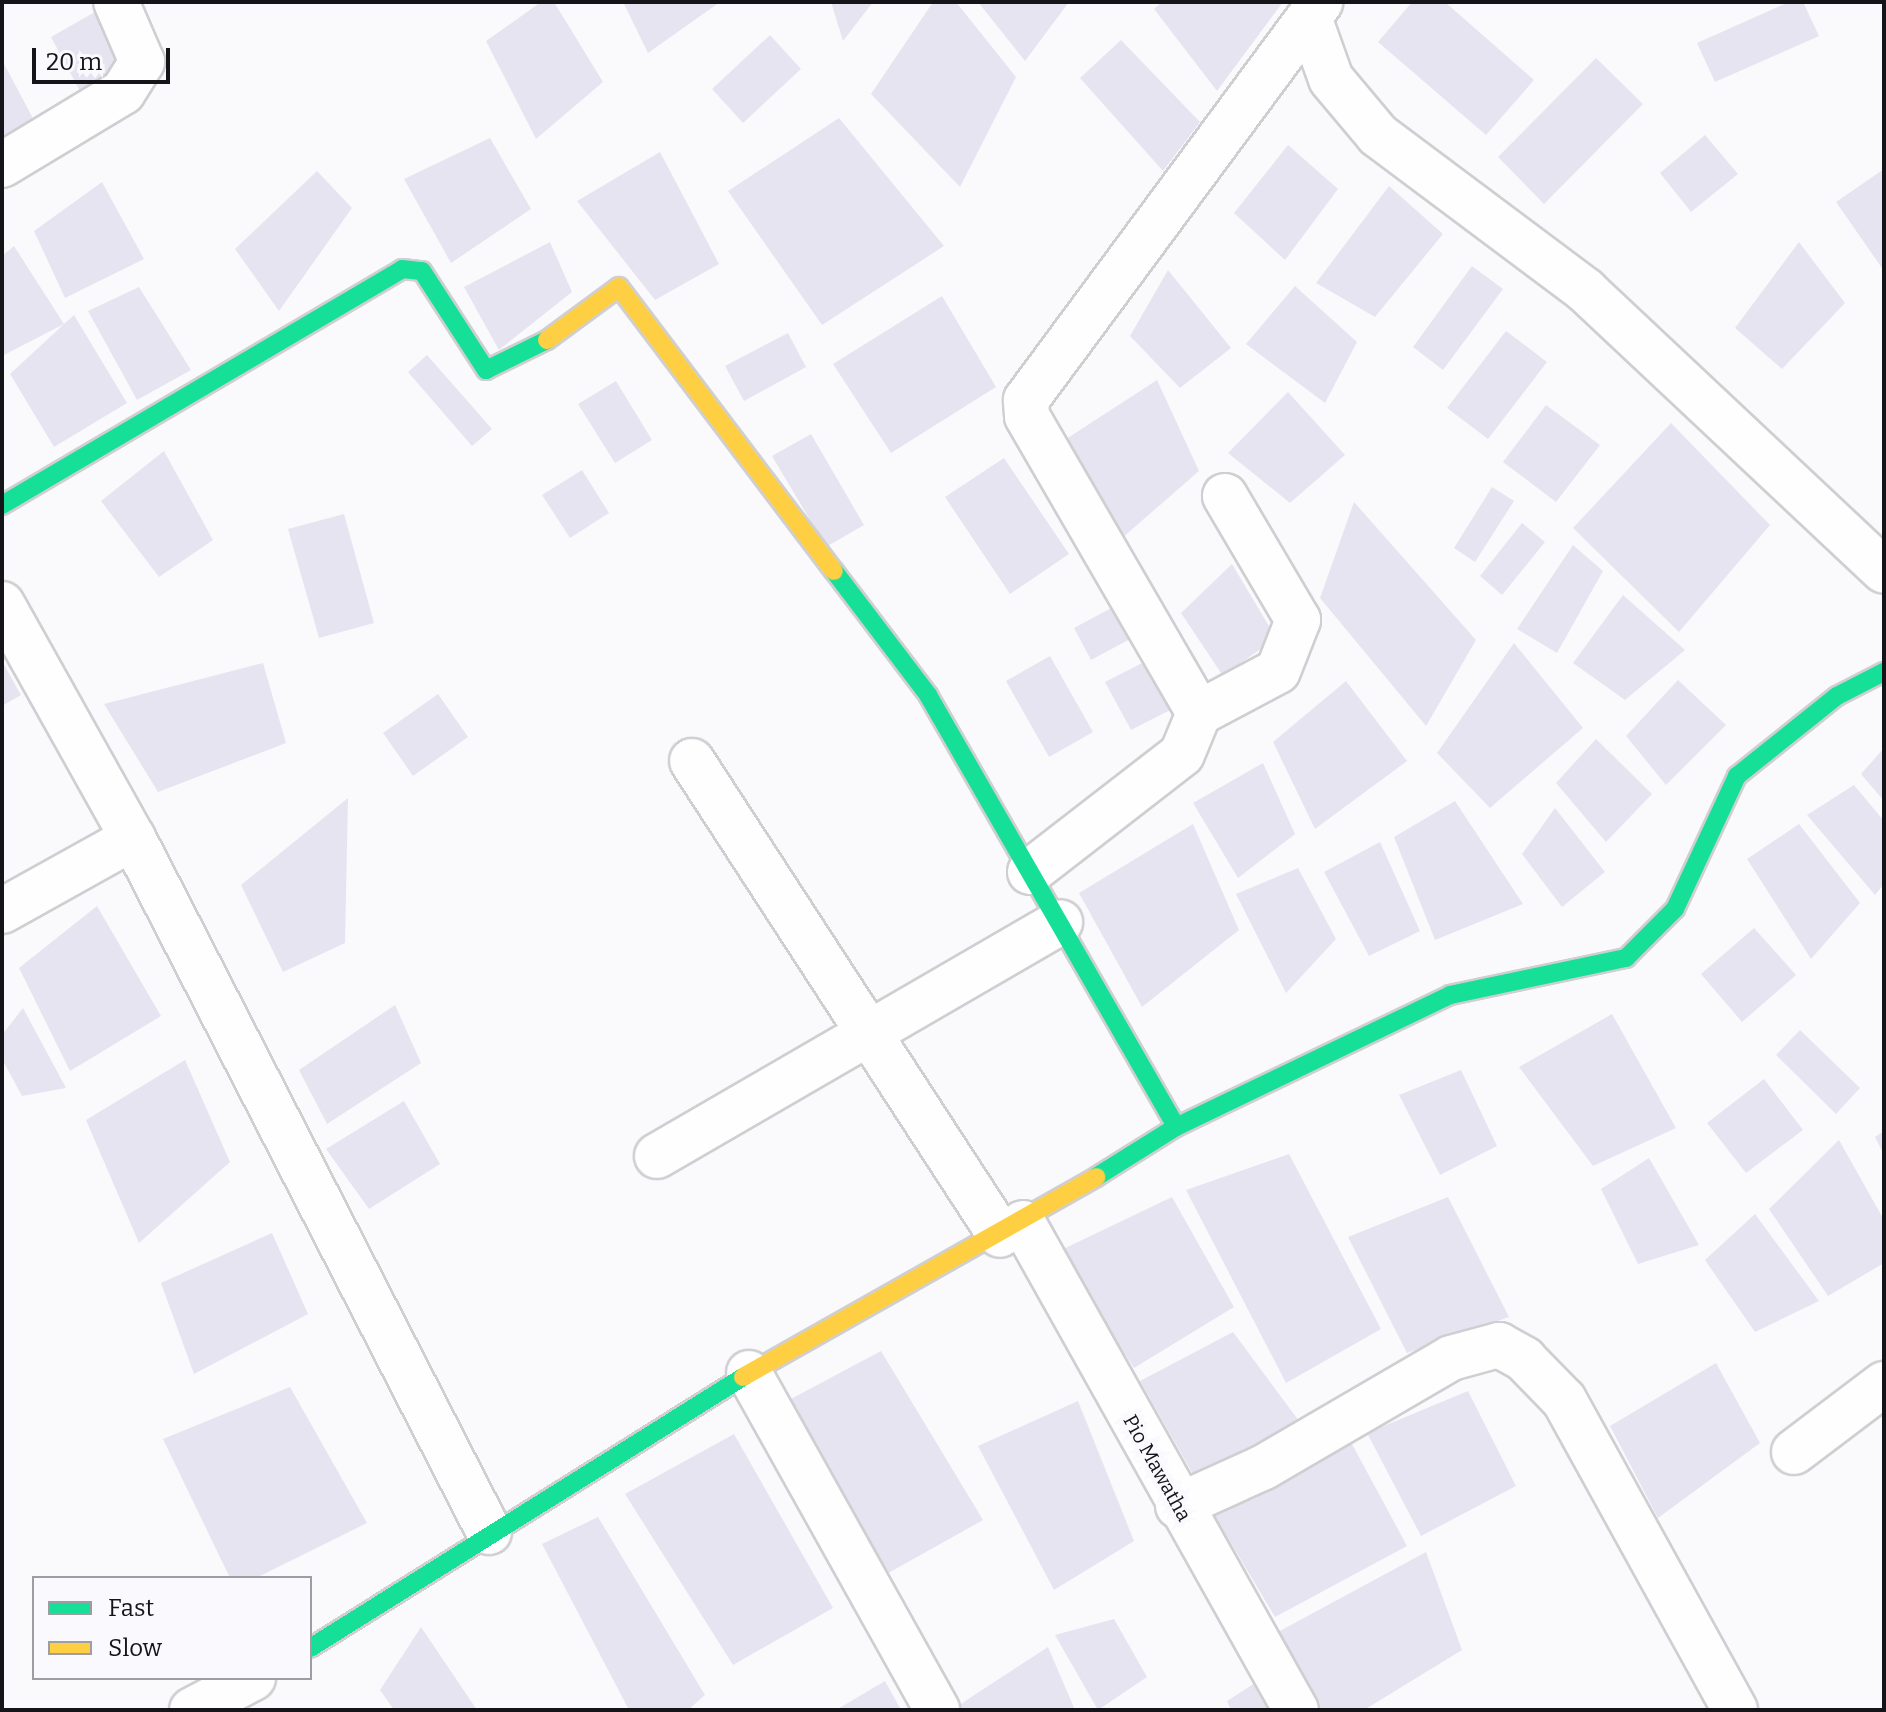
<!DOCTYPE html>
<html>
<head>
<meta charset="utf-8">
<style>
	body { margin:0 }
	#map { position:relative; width:1886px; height:1712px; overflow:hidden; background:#fafafd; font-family:Bitter,serif }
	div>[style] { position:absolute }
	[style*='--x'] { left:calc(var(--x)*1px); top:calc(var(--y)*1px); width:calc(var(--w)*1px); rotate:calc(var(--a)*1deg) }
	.building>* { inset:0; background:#e6e4f0 }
	.roads { filter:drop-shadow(2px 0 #cfcfd2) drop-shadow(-2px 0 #cfcfd2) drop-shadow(0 2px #cfcfd2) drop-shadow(0 -2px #cfcfd2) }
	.street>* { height:44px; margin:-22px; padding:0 22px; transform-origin:22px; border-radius:22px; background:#fefeff }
	.fast>* { height:18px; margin:-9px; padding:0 9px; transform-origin:9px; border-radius:9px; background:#16e098 }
	.slow>* { height:18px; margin:-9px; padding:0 9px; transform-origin:9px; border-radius:9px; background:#ffcf43 }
	span { translate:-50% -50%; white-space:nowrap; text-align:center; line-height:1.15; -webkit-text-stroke:8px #f9f9fe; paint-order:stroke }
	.street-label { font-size:20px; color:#151418 }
	.frame { position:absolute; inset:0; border:4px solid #151418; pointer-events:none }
	.legend { position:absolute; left:32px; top:1576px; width:280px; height:104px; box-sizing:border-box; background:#f9f9fe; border:2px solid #9e9da2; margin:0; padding:10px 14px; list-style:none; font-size:24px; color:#151418 }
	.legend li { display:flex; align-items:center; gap:16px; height:40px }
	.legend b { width:40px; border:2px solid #9e9da2 }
	.scale { position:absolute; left:32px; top:48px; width:138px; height:36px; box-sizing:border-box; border:4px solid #151418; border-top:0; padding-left:10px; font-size:24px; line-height:28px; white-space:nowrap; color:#151418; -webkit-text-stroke:6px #f9f9fe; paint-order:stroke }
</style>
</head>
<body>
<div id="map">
	<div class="building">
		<i style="clip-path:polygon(541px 2px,554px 2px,603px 82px,536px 139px,486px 41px)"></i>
		<i style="clip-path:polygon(623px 2px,720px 2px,648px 53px)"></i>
		<i style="clip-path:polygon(831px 2px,873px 2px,843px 41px)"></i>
		<i style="clip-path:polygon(933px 2px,956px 2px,1016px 77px,960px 187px,871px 94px)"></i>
		<i style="clip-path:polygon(978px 2px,1069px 2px,1025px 61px)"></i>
		<i style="clip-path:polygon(1162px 2px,1283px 2px,1217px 91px,1154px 9px)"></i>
		<i style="clip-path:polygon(1412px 2px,1445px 2px,1534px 80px,1486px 135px,1378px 42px)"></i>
		<i style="clip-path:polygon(1789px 2px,1803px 2px,1819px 36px,1715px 82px,1697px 43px)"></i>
		<i style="clip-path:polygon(109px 4px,142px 62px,82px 95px,51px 37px)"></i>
		<i style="clip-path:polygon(770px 35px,801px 69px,743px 123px,712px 89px)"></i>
		<i style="clip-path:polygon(1121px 40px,1200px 122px,1163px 171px,1080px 78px)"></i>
		<i style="clip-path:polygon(1596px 58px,1643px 104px,1544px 204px,1498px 157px)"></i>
		<i style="clip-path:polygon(2px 60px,45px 141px,2px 158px)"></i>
		<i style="clip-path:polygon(839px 118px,944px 246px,822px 325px,728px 191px)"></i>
		<i style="clip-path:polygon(1705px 135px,1738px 174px,1691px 212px,1660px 173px)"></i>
		<i style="clip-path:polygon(490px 138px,531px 209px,451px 263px,404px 179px)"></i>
		<i style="clip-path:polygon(1288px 145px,1338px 189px,1285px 260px,1234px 213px)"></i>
		<i style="clip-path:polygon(660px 152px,719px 264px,655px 300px,577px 201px)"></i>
		<i style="clip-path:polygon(1884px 169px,1884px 271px,1836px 202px)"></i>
		<i style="clip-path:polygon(317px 171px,352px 208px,279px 311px,235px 249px)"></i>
		<i style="clip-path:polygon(102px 182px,144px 259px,65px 298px,34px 231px)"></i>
		<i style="clip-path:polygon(1389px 186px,1443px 234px,1375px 317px,1316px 283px)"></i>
		<i style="clip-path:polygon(550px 242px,572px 292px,499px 350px,464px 287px)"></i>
		<i style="clip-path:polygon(1799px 242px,1845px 303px,1782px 369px,1735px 328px)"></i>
		<i style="clip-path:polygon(14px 246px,64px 324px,74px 315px,127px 403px,54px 447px,10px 374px,64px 324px,2px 356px,2px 256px)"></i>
		<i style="clip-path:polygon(1472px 266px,1503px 289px,1443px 370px,1413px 347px)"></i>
		<i style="clip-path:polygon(1168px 270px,1231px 348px,1180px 388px,1130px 336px)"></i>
		<i style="clip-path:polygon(1295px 286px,1357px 342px,1325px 403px,1246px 344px)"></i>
		<i style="clip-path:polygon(139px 287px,191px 370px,137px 400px,88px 311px)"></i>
		<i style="clip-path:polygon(942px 296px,996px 387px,891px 453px,833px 364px)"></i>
		<i style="clip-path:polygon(1506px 331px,1547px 362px,1488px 439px,1447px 408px)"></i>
		<i style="clip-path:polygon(788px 333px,806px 367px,744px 401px,725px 366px)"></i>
		<i style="clip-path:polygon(427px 355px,492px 429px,472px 446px,408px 372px)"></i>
		<i style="clip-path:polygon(1157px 380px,1199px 471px,1121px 539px,1063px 441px)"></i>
		<i style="clip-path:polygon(616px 381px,652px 440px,615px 463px,578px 404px)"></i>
		<i style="clip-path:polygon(1288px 392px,1345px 455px,1290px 503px,1228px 453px)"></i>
		<i style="clip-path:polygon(1546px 405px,1600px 445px,1556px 502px,1503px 462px)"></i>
		<i style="clip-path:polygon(1671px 423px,1770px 525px,1679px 632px,1573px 528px)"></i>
		<i style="clip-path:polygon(811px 434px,864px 525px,826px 547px,772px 456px)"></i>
		<i style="clip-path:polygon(164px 451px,213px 540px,159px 577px,101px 501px)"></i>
		<i style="clip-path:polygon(1004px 458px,1069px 554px,1010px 594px,945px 497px)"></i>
		<i style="clip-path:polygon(582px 470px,609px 513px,570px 538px,542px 495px)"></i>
		<i style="clip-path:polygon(1492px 487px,1514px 501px,1475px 562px,1454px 548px)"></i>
		<i style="clip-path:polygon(1354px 502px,1476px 640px,1426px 726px,1320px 598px)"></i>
		<i style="clip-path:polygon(344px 514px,374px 623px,319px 638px,288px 529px)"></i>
		<i style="clip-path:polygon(1522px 523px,1545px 542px,1502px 595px,1480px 576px)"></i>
		<i style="clip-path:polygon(1573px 545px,1603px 571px,1557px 653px,1517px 629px)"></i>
		<i style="clip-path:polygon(1232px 564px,1276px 638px,1223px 676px,1181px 613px)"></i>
		<i style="clip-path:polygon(1623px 595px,1685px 650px,1625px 700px,1573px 663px)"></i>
		<i style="clip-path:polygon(1115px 606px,1132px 638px,1091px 660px,1074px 628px)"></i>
		<i style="clip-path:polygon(1514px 643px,1583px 728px,1490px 808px,1437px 753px)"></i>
		<i style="clip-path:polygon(1050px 656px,1093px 732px,1049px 757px,1006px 681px)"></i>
		<i style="clip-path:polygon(1148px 660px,1174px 708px,1131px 730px,1105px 682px)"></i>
		<i style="clip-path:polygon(2px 661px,21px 695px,2px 706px)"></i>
		<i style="clip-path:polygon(263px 663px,286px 743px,158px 792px,104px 704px)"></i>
		<i style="clip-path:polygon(1678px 680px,1726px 725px,1666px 785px,1626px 736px)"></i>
		<i style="clip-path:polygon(1346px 681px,1407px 761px,1315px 829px,1273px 742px)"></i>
		<i style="clip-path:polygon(438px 694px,468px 737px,413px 776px,383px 733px)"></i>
		<i style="clip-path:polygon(1596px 739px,1652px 794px,1606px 842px,1556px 783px)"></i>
		<i style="clip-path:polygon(1884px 748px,1884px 801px,1861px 774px)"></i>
		<i style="clip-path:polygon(1263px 763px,1295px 834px,1238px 878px,1193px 803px)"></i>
		<i style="clip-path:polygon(1854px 785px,1884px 821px,1884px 884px,1875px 895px,1807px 815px)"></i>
		<i style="clip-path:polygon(348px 798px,345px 943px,283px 972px,241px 885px)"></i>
		<i style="clip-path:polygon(1455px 801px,1523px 904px,1435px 940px,1394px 837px)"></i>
		<i style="clip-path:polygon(1555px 808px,1605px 872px,1562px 907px,1522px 854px)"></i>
		<i style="clip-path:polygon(1193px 824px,1239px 930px,1142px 1007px,1079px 893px)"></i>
		<i style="clip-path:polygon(1799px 824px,1860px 903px,1811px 959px,1747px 859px)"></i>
		<i style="clip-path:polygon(1380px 842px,1420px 931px,1369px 956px,1324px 872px)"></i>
		<i style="clip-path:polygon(1298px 868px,1336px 939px,1286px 993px,1236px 894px)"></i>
		<i style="clip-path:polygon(97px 906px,161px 1016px,70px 1071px,19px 968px)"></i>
		<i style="clip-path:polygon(1754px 928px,1796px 975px,1742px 1022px,1701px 974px)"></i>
		<i style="clip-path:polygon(395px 1005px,421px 1063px,327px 1124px,299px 1070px)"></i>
		<i style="clip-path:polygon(23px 1008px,66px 1088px,22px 1096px,2px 1059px,2px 1035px)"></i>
		<i style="clip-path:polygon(1612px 1014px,1676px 1128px,1593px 1166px,1519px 1067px)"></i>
		<i style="clip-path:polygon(1800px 1030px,1860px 1088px,1836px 1114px,1776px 1055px)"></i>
		<i style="clip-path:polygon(185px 1060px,230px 1162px,139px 1243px,86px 1120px)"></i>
		<i style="clip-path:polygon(1461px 1070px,1497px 1146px,1440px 1175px,1399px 1095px)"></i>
		<i style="clip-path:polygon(1764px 1079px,1803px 1130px,1746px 1173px,1707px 1123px)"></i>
		<i style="clip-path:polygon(404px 1101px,440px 1164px,369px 1209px,326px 1149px)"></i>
		<i style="clip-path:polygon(1884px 1131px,1884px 1155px,1875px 1137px)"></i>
		<i style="clip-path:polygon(1839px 1140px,1884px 1220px,1884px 1263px,1828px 1296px,1769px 1209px)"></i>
		<i style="clip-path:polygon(1289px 1154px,1381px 1329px,1286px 1383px,1186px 1190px)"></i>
		<i style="clip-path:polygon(1649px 1158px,1699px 1245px,1638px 1264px,1601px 1189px)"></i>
		<i style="clip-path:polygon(1172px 1197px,1234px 1307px,1134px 1368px,1059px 1251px)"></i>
		<i style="clip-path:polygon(1448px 1197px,1509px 1317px,1407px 1353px,1348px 1237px)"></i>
		<i style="clip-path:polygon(1755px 1214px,1819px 1301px,1755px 1332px,1705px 1260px)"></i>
		<i style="clip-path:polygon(272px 1233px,308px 1314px,194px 1374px,161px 1283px)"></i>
		<i style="clip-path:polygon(1233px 1332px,1299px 1421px,1194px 1476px,1140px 1381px)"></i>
		<i style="clip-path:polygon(881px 1351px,983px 1520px,883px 1576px,789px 1400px)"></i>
		<i style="clip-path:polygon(1716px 1363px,1760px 1443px,1658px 1518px,1610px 1426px)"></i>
		<i style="clip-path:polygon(290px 1387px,367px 1523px,256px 1578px,230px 1578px,163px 1439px)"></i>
		<i style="clip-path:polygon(1468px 1391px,1516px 1486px,1421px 1536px,1367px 1433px)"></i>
		<i style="clip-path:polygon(1078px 1401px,1134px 1541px,1054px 1590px,978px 1446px)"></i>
		<i style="clip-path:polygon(734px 1434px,833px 1608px,733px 1665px,625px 1494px)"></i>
		<i style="clip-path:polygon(1352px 1444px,1407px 1546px,1275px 1617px,1213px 1513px)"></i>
		<i style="clip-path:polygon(598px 1517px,705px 1695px,688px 1710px,629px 1710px,542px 1544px)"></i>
		<i style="clip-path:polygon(1426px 1552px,1462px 1650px,1364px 1710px,1320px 1710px,1278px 1632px)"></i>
		<i style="clip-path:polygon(1114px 1619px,1147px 1677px,1098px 1710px,1055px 1635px)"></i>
		<i style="clip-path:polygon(421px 1627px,477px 1710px,394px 1710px,380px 1690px)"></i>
		<i style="clip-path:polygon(1048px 1647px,1075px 1710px,957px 1710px,956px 1707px)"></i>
		<i style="clip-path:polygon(885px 1681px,901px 1710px,836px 1710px)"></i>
		<i style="clip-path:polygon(1255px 1683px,1271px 1710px,1231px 1710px,1227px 1701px)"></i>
	</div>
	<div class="roads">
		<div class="street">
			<i style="--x:1311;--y:23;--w:59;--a:70.3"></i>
			<i style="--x:1331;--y:79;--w:73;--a:50"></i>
			<i style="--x:1378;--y:135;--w:259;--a:36.8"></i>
			<i style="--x:1585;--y:290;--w:410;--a:43.2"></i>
			<i style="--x:2;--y:165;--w:141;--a:-31.1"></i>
			<i style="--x:123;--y:92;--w:36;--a:-58"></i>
			<i style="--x:142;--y:62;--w:65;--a:-113.4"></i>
			<i style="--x:2;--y:604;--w:268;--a:60.8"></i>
			<i style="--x:133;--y:838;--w:780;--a:62.84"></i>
			<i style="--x:1199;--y:713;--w:89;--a:-28"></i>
			<i style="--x:1278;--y:671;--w:55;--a:-68.6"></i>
			<i style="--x:1298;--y:620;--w:144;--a:-120.5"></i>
			<i style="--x:692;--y:761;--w:565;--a:56.98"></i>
			<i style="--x:1030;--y:872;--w:192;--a:-37.8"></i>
			<i style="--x:1182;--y:754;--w:44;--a:-67.5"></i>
			<i style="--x:1199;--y:713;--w:343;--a:-120.1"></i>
			<i style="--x:1027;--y:416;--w:16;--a:-94"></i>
			<i style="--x:1026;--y:400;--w:495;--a:-53.5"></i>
			<i style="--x:2;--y:911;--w:150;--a:-29.1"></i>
			<i style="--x:657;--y:1156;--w:466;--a:-30.1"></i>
			<i style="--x:1023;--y:1223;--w:558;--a:60.73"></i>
			<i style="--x:749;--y:1373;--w:386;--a:60.8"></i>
			<i style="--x:1794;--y:1452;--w:113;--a:-37.1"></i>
			<i style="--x:1178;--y:1506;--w:94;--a:-24.4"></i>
			<i style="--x:1264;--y:1467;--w:216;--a:-30.2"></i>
			<i style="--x:1451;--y:1358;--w:50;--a:-15.2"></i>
			<i style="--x:1499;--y:1345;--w:29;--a:29"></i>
			<i style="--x:1524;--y:1359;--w:57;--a:45.7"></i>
			<i style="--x:1564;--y:1400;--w:354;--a:61.1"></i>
			<i style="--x:192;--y:1710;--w:69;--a:-27.7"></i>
		</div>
		<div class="fast">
			<i style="--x:2;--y:505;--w:464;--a:-30.5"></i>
			<i style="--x:402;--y:269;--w:20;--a:6"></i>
			<i style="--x:422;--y:271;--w:118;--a:57.1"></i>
			<i style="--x:486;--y:370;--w:68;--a:-26.2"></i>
			<i style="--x:834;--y:571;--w:156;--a:52.8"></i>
			<i style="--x:928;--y:695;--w:498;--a:60.1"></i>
			<i style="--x:1096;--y:1177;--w:94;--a:-32"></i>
			<i style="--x:1176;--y:1127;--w:304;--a:-25.7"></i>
			<i style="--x:1450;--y:995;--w:180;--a:-11.9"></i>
			<i style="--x:1626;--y:958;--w:69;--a:-45"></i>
			<i style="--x:1675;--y:909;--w:147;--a:-65"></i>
			<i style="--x:1737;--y:776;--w:128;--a:-38.7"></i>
			<i style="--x:1837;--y:696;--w:53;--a:-27.1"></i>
			<i style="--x:310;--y:1648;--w:511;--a:-32.04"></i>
		</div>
		<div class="slow">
			<i style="--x:547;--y:340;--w:89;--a:-36.4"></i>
			<i style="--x:619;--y:287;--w:356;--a:52.9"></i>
			<i style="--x:743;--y:1377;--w:406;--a:-29.5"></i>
		</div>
	</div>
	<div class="street-label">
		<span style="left:1157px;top:1468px;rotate:61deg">Pio Mawatha</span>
	</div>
	<div class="frame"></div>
	<ul class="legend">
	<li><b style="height:10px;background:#16e098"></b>Fast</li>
	<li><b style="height:10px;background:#ffcf43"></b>Slow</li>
	</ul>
	<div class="scale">20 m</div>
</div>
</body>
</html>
